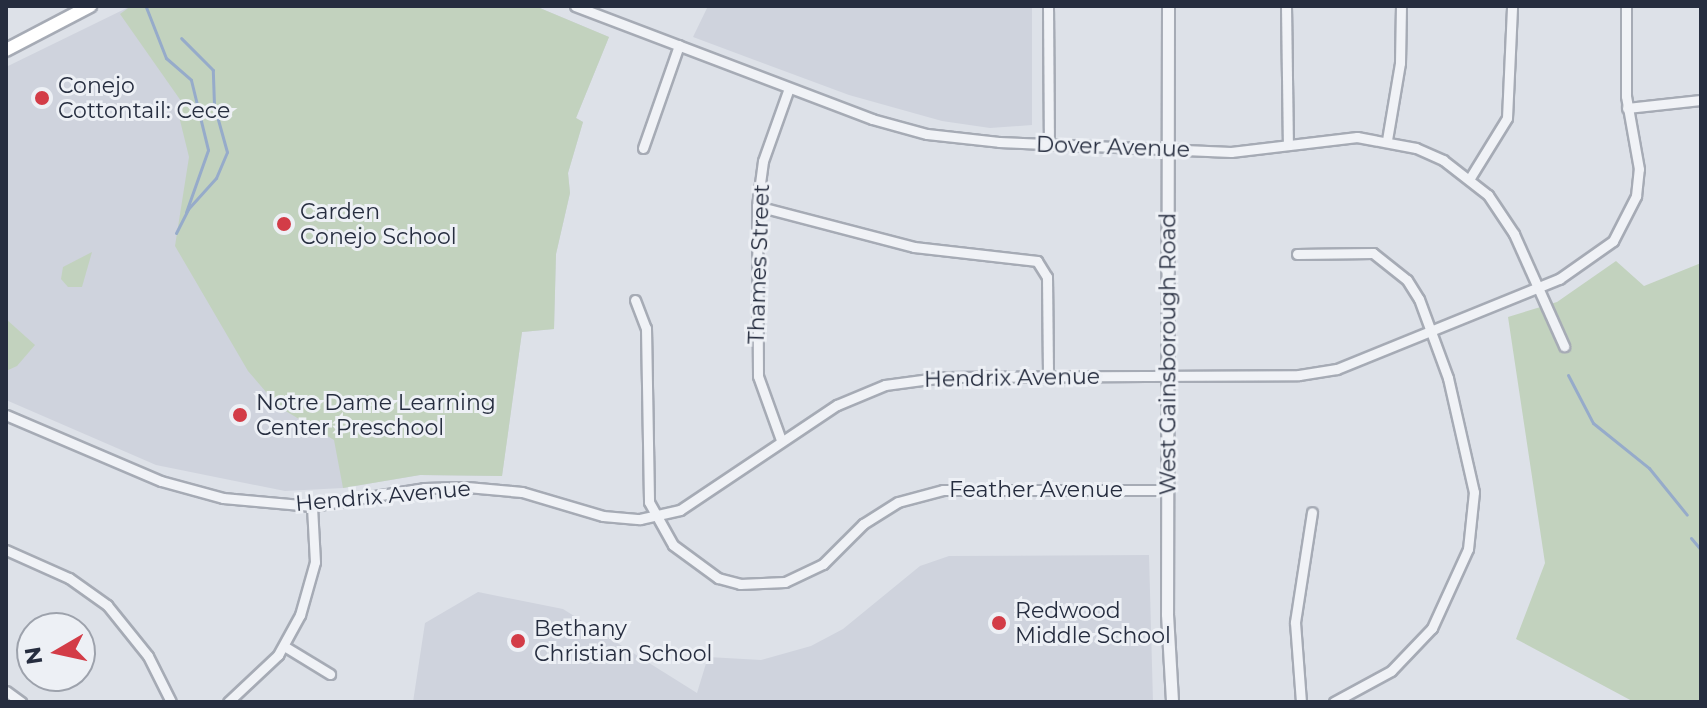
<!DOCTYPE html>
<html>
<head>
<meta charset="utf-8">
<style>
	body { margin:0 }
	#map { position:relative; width:1707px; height:708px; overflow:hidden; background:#dde1e8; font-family:Montserrat,sans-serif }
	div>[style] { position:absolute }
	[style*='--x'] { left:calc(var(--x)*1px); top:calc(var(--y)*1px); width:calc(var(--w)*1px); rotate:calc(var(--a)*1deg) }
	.built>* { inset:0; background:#cfd3dd }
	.green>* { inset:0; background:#c2d2be }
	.stream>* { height:3px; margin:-1.5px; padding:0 1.5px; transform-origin:1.5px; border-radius:1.5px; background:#96abca }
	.roads { filter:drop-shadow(2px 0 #a6abb5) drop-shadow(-2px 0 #a6abb5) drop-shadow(0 2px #a6abb5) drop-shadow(0 -2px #a6abb5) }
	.minor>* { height:9px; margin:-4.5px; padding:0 4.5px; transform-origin:4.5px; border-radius:4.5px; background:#f0f2f6 }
	.tertiary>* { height:11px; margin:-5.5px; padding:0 5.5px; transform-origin:5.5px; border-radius:5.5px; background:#f0f2f6 }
	.secondary>* { height:12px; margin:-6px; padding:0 6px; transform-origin:6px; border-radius:6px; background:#fff }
	.dots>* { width:22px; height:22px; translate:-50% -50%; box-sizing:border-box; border:4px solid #edf0f5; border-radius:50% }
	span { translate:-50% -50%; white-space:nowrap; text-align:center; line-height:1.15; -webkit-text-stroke:6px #edf0f5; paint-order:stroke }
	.poi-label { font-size:22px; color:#262d3f }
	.left { translate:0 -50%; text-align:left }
	.street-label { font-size:22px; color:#262d3f }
	.frame { position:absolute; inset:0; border:8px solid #262d3f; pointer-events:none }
	.north { position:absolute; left:16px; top:612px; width:80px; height:80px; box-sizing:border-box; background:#edf0f5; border:2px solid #9da2ac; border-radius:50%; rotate:261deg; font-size:22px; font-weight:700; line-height:32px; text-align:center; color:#262d3f }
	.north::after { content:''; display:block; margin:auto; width:28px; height:36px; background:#d33c47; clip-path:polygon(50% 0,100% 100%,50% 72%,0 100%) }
</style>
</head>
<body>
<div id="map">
	<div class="built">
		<i style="clip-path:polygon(131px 6px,535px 6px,609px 37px,576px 118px,583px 122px,568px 173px,570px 193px,556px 254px,554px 329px,522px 332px,502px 476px,420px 475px,343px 488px,285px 491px,156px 465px,6px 400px,6px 67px)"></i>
		<i style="clip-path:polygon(708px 6px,1032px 6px,1032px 125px,990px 128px,942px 121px,849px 95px,693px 37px)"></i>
		<i style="clip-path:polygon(1149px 555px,1153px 702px,413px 702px,425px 623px,478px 592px,563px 609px,697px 693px,708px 657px,761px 660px,811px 646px,843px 629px,920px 566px,949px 556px)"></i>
	</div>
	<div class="green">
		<i style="clip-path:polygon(131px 6px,535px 6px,609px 37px,576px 118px,583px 122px,568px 173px,570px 193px,556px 254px,554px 329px,522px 332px,502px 476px,420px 475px,343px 488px,334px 440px,279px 407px,248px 371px,175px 246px,189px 157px,177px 108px,181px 101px,120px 14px)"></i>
		<i style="clip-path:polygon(92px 252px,82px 287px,68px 287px,61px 279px,63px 267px)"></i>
		<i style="clip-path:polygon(1616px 261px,1644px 286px,1701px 263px,1701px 702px,1634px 702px,1516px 639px,1545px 563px,1508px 317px,1557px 302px)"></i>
		<i style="clip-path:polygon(6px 319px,35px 345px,17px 366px,6px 371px)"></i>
	</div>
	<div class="stream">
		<i style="--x:146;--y:7;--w:55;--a:68.6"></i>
		<i style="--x:166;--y:58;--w:33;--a:41"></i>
		<i style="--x:191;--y:80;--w:72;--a:76.3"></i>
		<i style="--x:208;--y:150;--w:66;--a:109.5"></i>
		<i style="--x:176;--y:233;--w:27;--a:-63"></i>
		<i style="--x:188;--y:209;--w:42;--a:-47.9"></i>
		<i style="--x:216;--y:178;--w:28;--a:-67"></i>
		<i style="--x:227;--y:152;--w:49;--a:-105.5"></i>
		<i style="--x:214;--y:105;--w:35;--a:-92"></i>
		<i style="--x:213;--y:70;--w:45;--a:-135"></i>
		<i style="--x:1568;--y:375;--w:54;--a:62.5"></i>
		<i style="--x:1593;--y:423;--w:72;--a:38.8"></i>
		<i style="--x:1649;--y:468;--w:60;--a:51"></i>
		<i style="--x:1691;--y:538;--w:16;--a:50"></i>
	</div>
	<div class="roads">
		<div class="minor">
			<i style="--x:575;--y:6;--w:318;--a:20.8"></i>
			<i style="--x:872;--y:119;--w:57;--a:15.3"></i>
			<i style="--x:927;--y:134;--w:72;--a:6.3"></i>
			<i style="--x:999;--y:142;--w:232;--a:2.5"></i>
			<i style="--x:1231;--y:152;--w:127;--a:-6.8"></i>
			<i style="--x:1357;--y:137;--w:60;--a:10.6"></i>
			<i style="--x:1416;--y:148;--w:30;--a:24"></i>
			<i style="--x:1443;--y:160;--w:57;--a:37.9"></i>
			<i style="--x:1488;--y:195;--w:47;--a:56.3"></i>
			<i style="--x:1514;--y:234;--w:123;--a:65.9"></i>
			<i style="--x:1048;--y:6;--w:137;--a:89.6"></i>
			<i style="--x:1286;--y:6;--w:139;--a:89.2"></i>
			<i style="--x:1627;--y:108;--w:74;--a:-6.2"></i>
			<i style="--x:1387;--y:140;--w:78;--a:-80.4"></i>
			<i style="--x:1400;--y:63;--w:57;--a:-89"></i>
			<i style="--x:643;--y:148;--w:109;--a:-70.7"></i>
			<i style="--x:1470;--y:178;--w:70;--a:-58.3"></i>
			<i style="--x:1507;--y:118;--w:112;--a:-87.4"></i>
			<i style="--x:757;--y:206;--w:162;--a:14.6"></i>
			<i style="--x:914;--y:247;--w:124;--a:6.5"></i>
			<i style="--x:1037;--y:261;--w:19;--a:58"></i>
			<i style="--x:1047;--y:277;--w:99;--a:89.4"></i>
			<i style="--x:1297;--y:254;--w:76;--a:-0.8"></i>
			<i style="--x:1373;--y:253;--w:43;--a:38.5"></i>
			<i style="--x:1407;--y:280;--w:22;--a:58"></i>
			<i style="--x:1419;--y:299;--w:84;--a:69.8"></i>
			<i style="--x:1448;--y:378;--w:117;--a:77.2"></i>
			<i style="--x:1474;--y:492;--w:57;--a:96"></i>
			<i style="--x:1468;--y:549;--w:87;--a:114.5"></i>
			<i style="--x:1432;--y:628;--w:59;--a:133.6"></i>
			<i style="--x:1391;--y:671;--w:65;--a:151.5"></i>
			<i style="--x:635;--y:300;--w:30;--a:69"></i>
			<i style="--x:646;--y:328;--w:174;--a:89"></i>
			<i style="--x:649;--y:502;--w:49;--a:60.8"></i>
			<i style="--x:673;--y:545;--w:56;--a:36.3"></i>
			<i style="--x:718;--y:578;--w:23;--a:15"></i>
			<i style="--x:740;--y:584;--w:45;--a:-2.5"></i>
			<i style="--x:785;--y:582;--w:42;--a:-25.3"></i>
			<i style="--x:823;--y:564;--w:57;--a:-45"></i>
			<i style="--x:863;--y:524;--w:41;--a:-32.2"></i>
			<i style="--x:898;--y:502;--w:47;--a:-14.9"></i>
			<i style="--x:943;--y:490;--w:224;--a:0"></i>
			<i style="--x:6;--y:415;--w:168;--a:23.1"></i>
			<i style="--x:161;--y:481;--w:64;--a:15.3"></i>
			<i style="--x:223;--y:498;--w:89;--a:5.1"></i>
			<i style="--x:312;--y:506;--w:113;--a:-9.1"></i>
			<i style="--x:424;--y:488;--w:43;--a:-1.3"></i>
			<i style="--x:467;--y:487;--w:55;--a:5.2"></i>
			<i style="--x:522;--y:492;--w:84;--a:16.5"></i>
			<i style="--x:603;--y:516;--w:37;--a:5"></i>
			<i style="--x:640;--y:519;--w:41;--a:-12.7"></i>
			<i style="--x:680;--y:510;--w:189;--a:-33.8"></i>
			<i style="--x:837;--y:405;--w:52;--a:-22.6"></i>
			<i style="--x:885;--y:385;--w:60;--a:-7.7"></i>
			<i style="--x:944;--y:377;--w:355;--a:-0.3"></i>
			<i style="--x:1299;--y:375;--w:38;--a:-9"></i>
			<i style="--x:1337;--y:369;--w:240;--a:-22.1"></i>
			<i style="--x:1559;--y:279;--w:66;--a:-35.1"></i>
			<i style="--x:1613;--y:241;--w:51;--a:-62.9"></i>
			<i style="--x:1636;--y:196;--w:27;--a:-84"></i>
			<i style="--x:1639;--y:169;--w:74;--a:-100.1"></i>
			<i style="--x:1626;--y:96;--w:90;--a:-90"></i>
			<i style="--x:781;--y:440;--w:68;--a:-109.8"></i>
			<i style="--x:758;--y:376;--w:170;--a:-90.3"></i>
			<i style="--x:757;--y:206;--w:45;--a:-82.4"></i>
			<i style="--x:763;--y:161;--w:77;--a:-70.4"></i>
			<i style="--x:6;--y:550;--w:69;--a:24"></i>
			<i style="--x:69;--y:578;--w:47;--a:35.4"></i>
			<i style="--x:107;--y:605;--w:65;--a:51.2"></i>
			<i style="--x:148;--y:656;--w:51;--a:63.4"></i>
			<i style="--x:284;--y:646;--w:54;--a:31.3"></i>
			<i style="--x:6;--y:691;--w:19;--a:36"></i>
			<i style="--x:228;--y:702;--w:69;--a:-43.2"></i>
			<i style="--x:278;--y:655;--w:46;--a:-61.2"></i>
			<i style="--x:300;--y:615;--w:55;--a:-74.2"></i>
			<i style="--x:315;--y:562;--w:56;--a:-93.1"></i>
			<i style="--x:1301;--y:702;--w:80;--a:-94.3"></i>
			<i style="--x:1295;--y:622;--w:111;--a:-81.2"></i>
		</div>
		<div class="tertiary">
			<i style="--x:1168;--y:6;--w:608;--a:90.09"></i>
			<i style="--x:1167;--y:614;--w:88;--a:86.7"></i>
		</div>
		<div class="secondary">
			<i style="--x:6;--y:50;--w:95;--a:-27.6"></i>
		</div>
	</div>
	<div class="dots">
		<i style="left:42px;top:98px;background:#d33c47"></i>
		<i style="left:284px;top:224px;background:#d33c47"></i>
		<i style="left:240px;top:415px;background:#d33c47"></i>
		<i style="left:999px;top:623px;background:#d33c47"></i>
		<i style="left:518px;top:641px;background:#d33c47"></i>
	</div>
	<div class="poi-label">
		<span class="left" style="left:58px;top:98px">Conejo<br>Cottontail: Cece</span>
		<span class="left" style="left:300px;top:224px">Carden<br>Conejo School</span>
		<span class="left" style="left:256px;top:415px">Notre Dame Learning<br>Center Preschool</span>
		<span class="left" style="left:1015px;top:623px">Redwood<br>Middle School</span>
		<span class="left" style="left:534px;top:641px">Bethany<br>Christian School</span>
	</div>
	<div class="street-label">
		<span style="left:1113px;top:147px;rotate:2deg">Dover Avenue</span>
		<span style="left:759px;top:264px;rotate:-88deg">Thames Street</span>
		<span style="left:1168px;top:354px;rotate:-90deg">West Gainsborough Road</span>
		<span style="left:1012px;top:378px;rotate:-1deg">Hendrix Avenue</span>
		<span style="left:1036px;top:490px">Feather Avenue</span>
		<span style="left:383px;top:496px;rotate:-5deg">Hendrix Avenue</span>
	</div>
	<div class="frame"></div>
	<div class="north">N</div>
</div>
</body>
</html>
